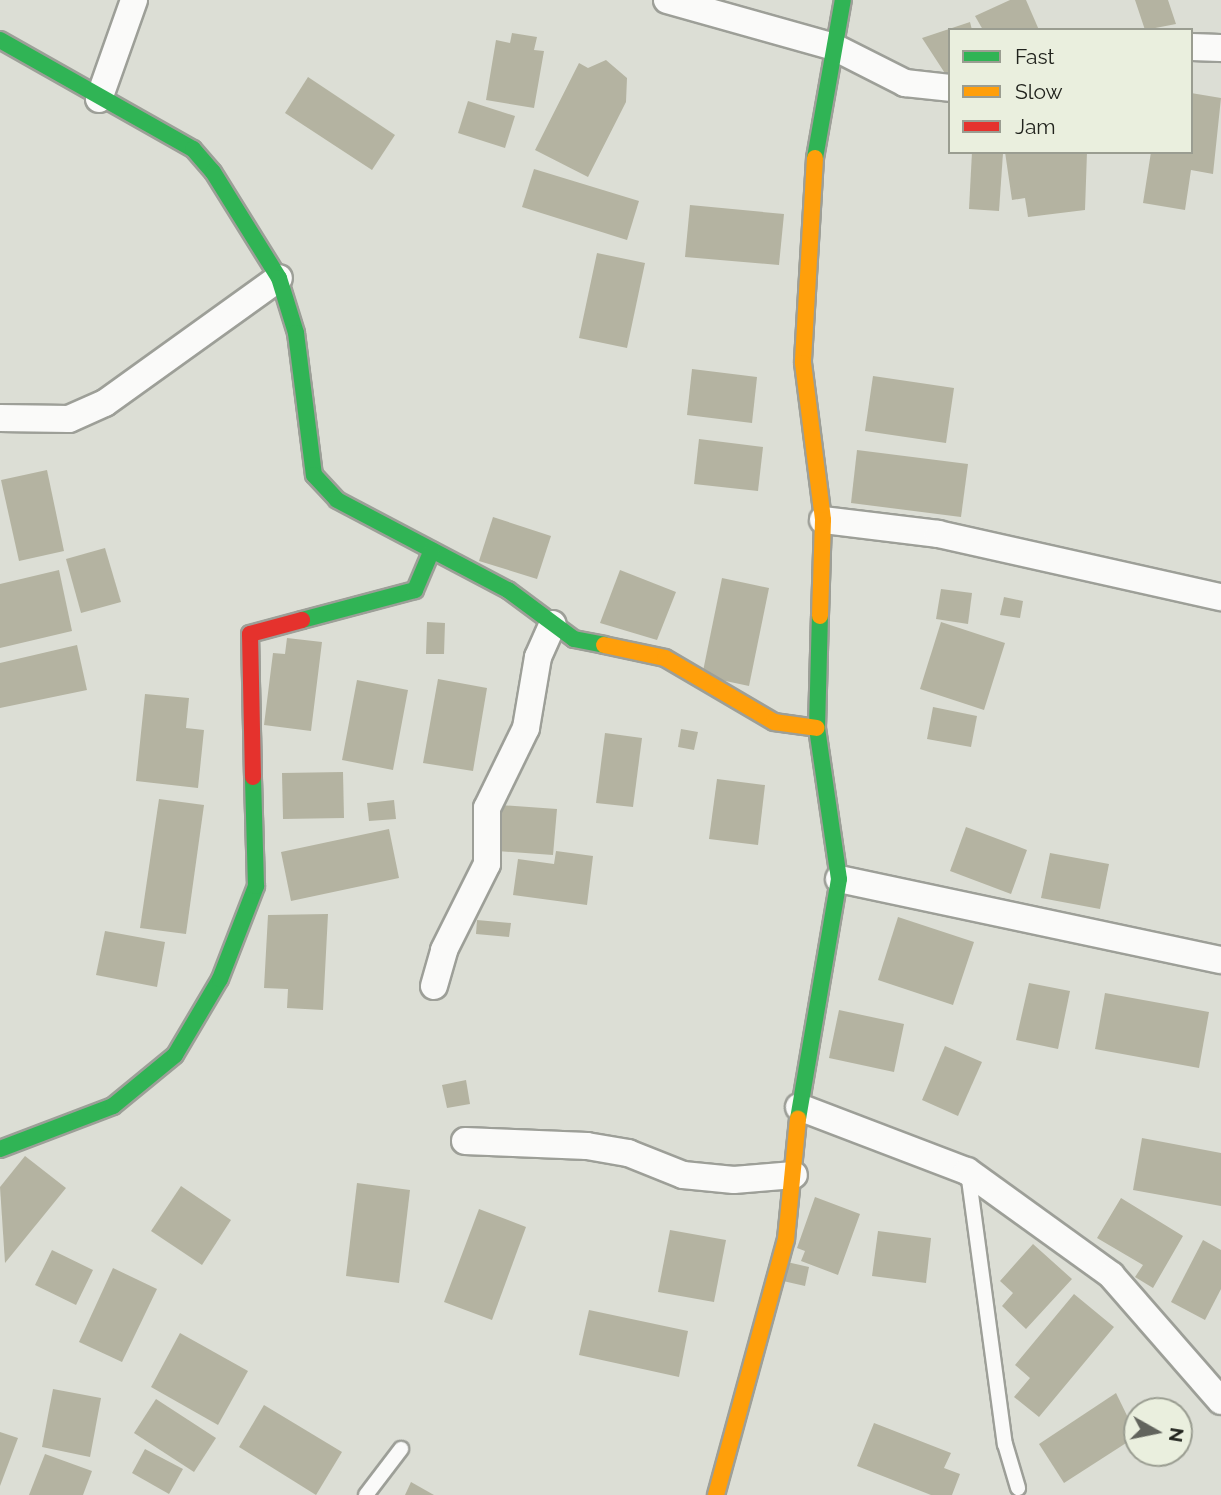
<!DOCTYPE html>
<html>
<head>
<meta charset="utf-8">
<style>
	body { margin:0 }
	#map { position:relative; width:1221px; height:1495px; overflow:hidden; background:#dcded5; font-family:Raleway,sans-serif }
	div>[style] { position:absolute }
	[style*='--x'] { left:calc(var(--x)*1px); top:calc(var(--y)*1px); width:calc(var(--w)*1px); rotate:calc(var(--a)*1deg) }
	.building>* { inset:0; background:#b4b3a1 }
	.roads { filter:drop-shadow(2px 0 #9d9f98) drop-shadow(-2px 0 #9d9f98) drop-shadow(0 2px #9d9f98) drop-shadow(0 -2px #9d9f98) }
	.lane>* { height:14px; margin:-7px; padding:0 7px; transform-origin:7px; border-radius:7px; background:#fafaf9 }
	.street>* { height:26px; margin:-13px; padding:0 13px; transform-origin:13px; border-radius:13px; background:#fafaf9 }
	.fast>* { height:16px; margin:-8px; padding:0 8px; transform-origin:8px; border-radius:8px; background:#30b455 }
	.slow>* { height:16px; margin:-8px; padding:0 8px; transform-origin:8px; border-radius:8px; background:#ff9f0a }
	.jam>* { height:16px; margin:-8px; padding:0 8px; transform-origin:8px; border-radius:8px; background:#e5322d }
	span { translate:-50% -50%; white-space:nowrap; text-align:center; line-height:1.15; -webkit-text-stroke:5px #eaefde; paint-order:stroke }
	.legend { position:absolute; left:948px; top:28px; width:245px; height:126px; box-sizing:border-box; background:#eaefde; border:2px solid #9a9d91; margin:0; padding:9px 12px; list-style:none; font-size:21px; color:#21231d }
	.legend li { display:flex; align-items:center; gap:14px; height:35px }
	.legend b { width:35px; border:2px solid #9a9d91 }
	.north { position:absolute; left:1123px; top:1397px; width:70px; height:70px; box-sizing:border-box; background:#eaefde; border:2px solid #9a9d91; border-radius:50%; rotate:99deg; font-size:19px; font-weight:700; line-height:28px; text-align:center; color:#21231d }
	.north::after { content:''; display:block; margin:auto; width:24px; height:32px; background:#62645d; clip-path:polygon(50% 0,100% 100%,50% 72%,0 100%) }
</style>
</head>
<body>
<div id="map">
	<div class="building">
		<i style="clip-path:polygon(1010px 0,1026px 0,1039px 30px,983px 30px,975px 16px)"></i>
		<i style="clip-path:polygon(1135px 0,1168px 0,1176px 24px,1145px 30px)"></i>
		<i style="clip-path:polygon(970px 22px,972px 30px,950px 30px,950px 81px,922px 38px)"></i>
		<i style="clip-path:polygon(512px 33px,537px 37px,534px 50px,544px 51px,534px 108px,486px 100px,496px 40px,510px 43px)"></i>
		<i style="clip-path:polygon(606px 60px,627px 78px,626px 102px,588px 177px,535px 150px,579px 63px,588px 68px)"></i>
		<i style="clip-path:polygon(308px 77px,395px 135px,372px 170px,285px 113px)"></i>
		<i style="clip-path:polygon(1191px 93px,1221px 98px,1213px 174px,1191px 170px,1185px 210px,1143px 203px,1151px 152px,1191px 152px)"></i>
		<i style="clip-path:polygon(468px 101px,515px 116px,505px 148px,458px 133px)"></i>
		<i style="clip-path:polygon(972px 152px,1003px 153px,999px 211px,969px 209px)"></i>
		<i style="clip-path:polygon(1005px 152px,1087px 152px,1085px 210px,1028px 217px,1025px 198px,1012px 200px)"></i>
		<i style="clip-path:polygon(534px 169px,639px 201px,627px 240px,522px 207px)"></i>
		<i style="clip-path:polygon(690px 205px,784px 214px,779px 265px,685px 257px)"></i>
		<i style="clip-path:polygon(597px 253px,645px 263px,627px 348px,579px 338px)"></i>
		<i style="clip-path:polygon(692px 369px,757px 377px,752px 423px,687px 415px)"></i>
		<i style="clip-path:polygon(873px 376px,954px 388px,946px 443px,865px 431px)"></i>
		<i style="clip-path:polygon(699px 439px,763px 447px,758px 491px,694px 484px)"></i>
		<i style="clip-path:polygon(857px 450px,968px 464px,961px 517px,851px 503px)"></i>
		<i style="clip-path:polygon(47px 470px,64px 551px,19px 561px,1px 480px)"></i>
		<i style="clip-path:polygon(493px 517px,551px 536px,537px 579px,479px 561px)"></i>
		<i style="clip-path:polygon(105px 548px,121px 602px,81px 613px,66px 559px)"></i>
		<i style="clip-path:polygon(59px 570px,72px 631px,0 648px,0 584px)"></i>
		<i style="clip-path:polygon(620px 570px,676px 592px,657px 640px,600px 623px)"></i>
		<i style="clip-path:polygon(722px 578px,769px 588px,749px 686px,702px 676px)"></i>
		<i style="clip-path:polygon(941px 589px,972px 593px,968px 624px,936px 619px)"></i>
		<i style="clip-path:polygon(1004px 597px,1023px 601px,1020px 618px,1000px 615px)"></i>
		<i style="clip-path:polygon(427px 622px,445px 623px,444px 654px,426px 654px)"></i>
		<i style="clip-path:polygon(941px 622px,1005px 643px,984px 710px,920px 689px)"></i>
		<i style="clip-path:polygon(287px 638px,322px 642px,311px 731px,264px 725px,273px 653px,285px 654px)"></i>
		<i style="clip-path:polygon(77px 645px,87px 690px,0 708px,0 663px)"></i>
		<i style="clip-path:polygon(438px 679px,487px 688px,473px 771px,423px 763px)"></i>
		<i style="clip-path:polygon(357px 680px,408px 690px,393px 770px,342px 760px)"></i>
		<i style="clip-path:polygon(145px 694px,189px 698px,186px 728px,204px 730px,198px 788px,136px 781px)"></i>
		<i style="clip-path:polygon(933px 707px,977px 716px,971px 747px,927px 739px)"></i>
		<i style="clip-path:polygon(681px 729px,698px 732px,694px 750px,678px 747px)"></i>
		<i style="clip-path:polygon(605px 733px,642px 738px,633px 807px,596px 803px)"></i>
		<i style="clip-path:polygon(343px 772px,344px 818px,283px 819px,282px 773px)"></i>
		<i style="clip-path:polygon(717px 779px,765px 785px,758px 845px,709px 839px)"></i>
		<i style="clip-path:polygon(159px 799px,204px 805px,186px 934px,140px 928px)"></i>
		<i style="clip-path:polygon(394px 800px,396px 819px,369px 821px,367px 803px)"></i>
		<i style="clip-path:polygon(500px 805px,557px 809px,553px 855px,497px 851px)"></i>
		<i style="clip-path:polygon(966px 827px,1027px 850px,1011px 894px,950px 871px)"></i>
		<i style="clip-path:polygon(389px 829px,399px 878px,291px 901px,281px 852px)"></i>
		<i style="clip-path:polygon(556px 851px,593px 856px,587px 905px,513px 895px,518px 859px,554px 864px)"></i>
		<i style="clip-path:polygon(1050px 853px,1109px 864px,1100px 909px,1041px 898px)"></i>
		<i style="clip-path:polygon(328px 914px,323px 1010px,287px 1008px,288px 989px,264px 988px,268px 915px)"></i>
		<i style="clip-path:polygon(898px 917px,974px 942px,953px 1005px,878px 980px)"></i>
		<i style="clip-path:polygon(477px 920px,511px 923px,509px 937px,476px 934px)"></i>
		<i style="clip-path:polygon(105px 931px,165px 942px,157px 987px,96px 975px)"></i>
		<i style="clip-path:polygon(1029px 983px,1070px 991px,1058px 1049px,1016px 1040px)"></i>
		<i style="clip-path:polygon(1105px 993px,1209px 1012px,1199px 1068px,1095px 1049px)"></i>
		<i style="clip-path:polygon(839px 1010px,904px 1024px,894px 1072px,829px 1058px)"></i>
		<i style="clip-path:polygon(945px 1046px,982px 1062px,958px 1116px,922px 1100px)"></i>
		<i style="clip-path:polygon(466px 1080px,470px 1104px,447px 1108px,442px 1085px)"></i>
		<i style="clip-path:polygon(1142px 1138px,1221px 1153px,1221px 1206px,1133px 1190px)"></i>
		<i style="clip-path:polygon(25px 1156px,66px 1188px,5px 1263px,0 1187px)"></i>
		<i style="clip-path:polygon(357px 1183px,410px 1190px,399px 1283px,346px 1276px)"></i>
		<i style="clip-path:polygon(181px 1186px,231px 1220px,202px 1265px,151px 1231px)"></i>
		<i style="clip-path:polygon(815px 1197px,860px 1214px,838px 1275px,801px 1261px,805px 1251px,797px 1248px)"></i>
		<i style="clip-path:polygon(1121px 1198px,1183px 1236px,1153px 1288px,1135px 1277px,1143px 1265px,1097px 1238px)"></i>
		<i style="clip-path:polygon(479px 1209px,526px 1227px,492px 1320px,444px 1302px)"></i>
		<i style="clip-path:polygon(670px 1230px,726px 1240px,714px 1302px,658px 1292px)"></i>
		<i style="clip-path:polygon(878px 1231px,931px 1238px,926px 1283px,872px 1276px)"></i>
		<i style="clip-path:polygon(1203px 1240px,1221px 1250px,1221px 1289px,1205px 1320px,1171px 1302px)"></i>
		<i style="clip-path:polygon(1033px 1244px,1072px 1279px,1026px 1329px,1002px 1306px,1013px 1293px,1000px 1281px)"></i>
		<i style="clip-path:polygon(52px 1250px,93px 1270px,76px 1305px,35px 1285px)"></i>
		<i style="clip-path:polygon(787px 1262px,809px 1267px,805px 1286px,783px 1281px)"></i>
		<i style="clip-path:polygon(113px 1268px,157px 1289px,122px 1362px,79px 1342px)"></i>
		<i style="clip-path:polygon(1074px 1294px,1114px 1327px,1039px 1417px,1014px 1397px,1030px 1378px,1015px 1365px)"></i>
		<i style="clip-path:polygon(589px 1310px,688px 1331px,679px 1377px,579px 1355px)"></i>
		<i style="clip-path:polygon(180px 1333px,248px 1371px,218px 1425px,151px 1387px)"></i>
		<i style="clip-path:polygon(53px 1389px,101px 1398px,90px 1457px,42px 1447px)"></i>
		<i style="clip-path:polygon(1116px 1393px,1137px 1436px,1064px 1483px,1039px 1444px)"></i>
		<i style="clip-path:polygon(156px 1399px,216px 1438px,194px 1472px,134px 1433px)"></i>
		<i style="clip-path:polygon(264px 1405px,342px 1452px,316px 1495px,239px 1447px)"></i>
		<i style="clip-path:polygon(874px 1423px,951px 1453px,944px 1468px,960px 1474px,952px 1495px,931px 1495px,857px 1466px)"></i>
		<i style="clip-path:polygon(0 1432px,18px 1438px,0 1486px)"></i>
		<i style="clip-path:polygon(145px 1449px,183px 1469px,169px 1494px,132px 1473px)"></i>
		<i style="clip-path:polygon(45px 1454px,92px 1471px,83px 1495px,29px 1495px)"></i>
		<i style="clip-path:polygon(411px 1482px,434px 1495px,405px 1495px)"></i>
	</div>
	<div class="roads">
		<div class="lane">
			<i style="--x:968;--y:1172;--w:275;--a:82.3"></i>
			<i style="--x:1005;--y:1444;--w:46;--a:73.5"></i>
			<i style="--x:366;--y:1495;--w:58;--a:-52.7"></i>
		</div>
		<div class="street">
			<i style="--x:667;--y:0;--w:173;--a:15.7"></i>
			<i style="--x:834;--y:47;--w:80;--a:26.9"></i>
			<i style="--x:905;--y:83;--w:45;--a:6.3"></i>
			<i style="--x:1191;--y:47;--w:30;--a:2"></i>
			<i style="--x:99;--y:99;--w:105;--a:-70.5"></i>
			<i style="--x:0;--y:418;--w:69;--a:0.8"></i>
			<i style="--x:69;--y:419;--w:39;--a:-24"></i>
			<i style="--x:105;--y:403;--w:214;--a:-35.7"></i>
			<i style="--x:823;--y:520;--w:116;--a:6.9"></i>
			<i style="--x:938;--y:534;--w:290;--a:12.6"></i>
			<i style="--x:839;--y:879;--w:390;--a:12"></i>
			<i style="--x:434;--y:986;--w:37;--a:-74"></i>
			<i style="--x:444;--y:950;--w:96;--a:-63.4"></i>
			<i style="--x:487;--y:864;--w:56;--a:-90"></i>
			<i style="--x:487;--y:808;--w:89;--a:-64"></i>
			<i style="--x:526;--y:728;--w:72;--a:-80.4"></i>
			<i style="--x:538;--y:657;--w:36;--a:-66"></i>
			<i style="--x:799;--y:1107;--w:180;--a:20.9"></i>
			<i style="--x:967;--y:1171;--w:178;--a:35.8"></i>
			<i style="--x:1111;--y:1275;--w:167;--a:48.9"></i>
			<i style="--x:465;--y:1141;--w:122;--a:2.3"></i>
			<i style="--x:587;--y:1146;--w:42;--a:9.7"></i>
			<i style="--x:628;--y:1153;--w:59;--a:21.8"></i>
			<i style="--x:683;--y:1175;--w:51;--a:5.6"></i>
			<i style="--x:734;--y:1180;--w:60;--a:-4.8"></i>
		</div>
		<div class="fast">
			<i style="--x:0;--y:40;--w:222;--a:29.5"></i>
			<i style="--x:193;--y:149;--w:30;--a:49"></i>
			<i style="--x:213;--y:172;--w:125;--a:58.1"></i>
			<i style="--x:279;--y:278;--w:58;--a:72.8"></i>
			<i style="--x:296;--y:333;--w:143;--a:82.8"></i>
			<i style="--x:314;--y:475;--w:34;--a:47"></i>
			<i style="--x:337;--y:500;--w:193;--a:27.8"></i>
			<i style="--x:508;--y:590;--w:82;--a:36.6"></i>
			<i style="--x:574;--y:639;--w:31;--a:11"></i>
			<i style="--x:815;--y:158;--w:160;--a:-80"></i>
			<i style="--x:302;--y:620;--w:117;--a:-14.9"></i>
			<i style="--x:415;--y:590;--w:43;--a:-67"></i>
			<i style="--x:798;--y:1119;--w:243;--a:-80.3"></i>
			<i style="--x:839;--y:879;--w:153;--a:-98.3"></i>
			<i style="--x:817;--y:728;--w:112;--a:-88.5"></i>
			<i style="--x:0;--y:1149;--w:121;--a:-20.8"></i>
			<i style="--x:113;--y:1106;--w:80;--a:-39.4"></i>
			<i style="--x:175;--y:1055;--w:88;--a:-59.4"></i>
			<i style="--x:220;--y:979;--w:100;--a:-68.8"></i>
			<i style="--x:256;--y:886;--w:109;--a:-91.6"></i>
		</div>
		<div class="slow">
			<i style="--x:815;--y:158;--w:205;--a:93.4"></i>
			<i style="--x:803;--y:363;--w:158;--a:82.7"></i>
			<i style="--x:823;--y:520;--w:96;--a:91.8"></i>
			<i style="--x:604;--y:645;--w:62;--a:12"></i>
			<i style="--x:665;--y:658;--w:126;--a:30.4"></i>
			<i style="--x:774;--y:722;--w:43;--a:7.9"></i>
			<i style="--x:716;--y:1495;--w:265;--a:-74.7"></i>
			<i style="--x:786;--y:1239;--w:121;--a:-84.3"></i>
		</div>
		<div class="jam">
			<i style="--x:253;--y:777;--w:143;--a:-91.2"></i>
			<i style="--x:250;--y:634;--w:54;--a:-15.1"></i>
		</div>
	</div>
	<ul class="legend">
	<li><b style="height:9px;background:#30b455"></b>Fast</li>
	<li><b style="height:9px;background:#ff9f0a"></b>Slow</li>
	<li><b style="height:9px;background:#e5322d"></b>Jam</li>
	</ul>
	<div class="north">N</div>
</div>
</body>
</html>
